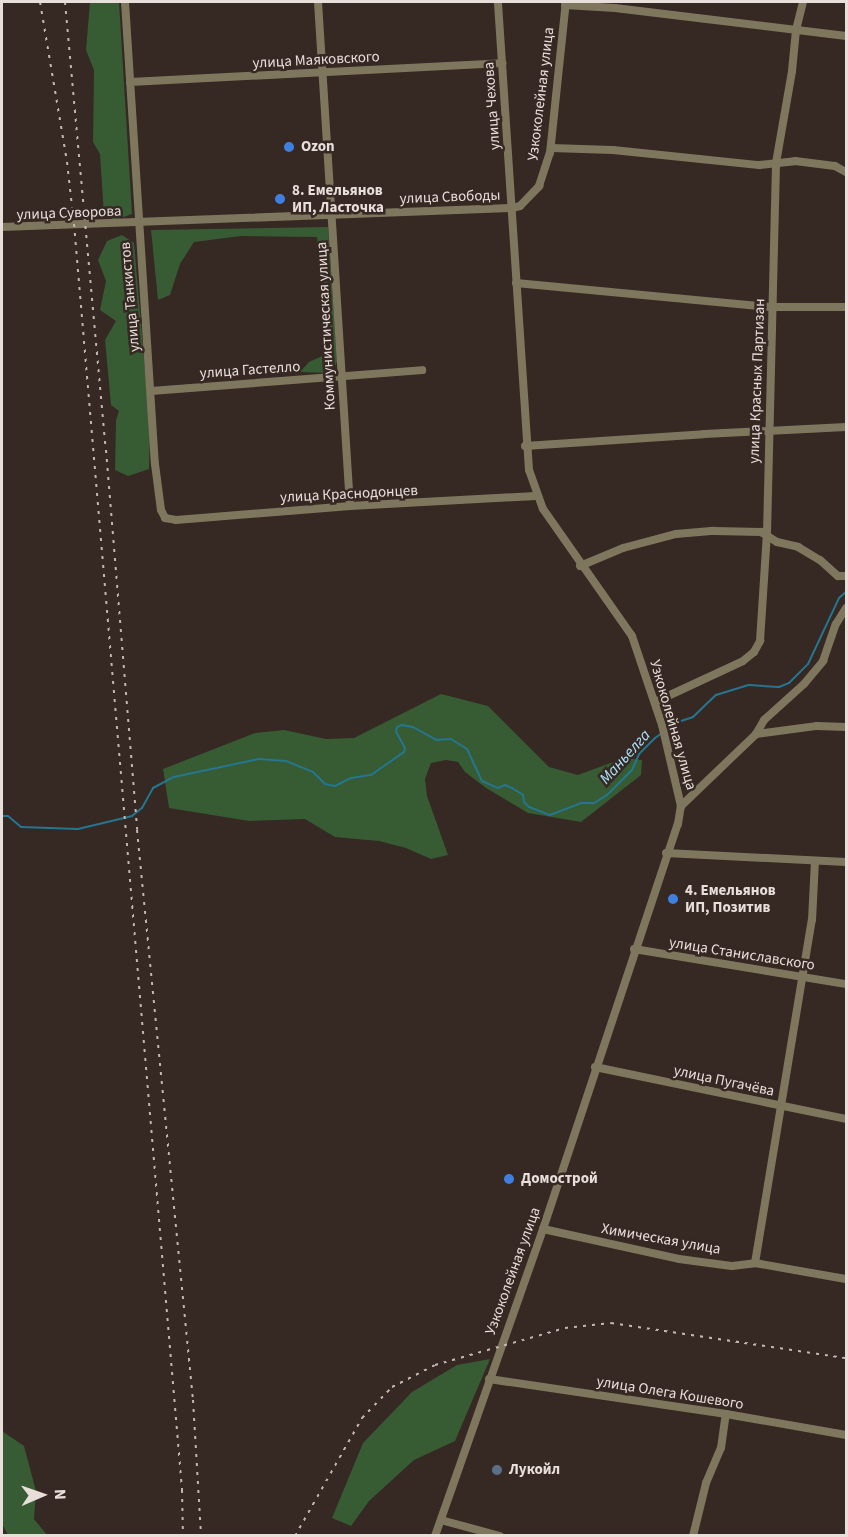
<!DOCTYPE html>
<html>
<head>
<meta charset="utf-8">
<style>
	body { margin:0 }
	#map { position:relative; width:848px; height:1537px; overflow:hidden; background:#362823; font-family:"Source Sans 3",sans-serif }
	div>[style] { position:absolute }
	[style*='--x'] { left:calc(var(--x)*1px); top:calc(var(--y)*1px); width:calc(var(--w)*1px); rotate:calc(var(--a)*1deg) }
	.green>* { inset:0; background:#375b33 }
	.stream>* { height:2px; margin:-1px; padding:0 1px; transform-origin:1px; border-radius:1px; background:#247691 }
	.minor>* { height:8px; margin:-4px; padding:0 4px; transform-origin:4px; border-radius:4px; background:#7f775d }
	.rail>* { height:2px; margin-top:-1px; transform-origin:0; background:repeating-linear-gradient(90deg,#c1b6b2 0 3px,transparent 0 9px) }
	.dots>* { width:16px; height:16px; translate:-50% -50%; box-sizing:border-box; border:3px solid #362823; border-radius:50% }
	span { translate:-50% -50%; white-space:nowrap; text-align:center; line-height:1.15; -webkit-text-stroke:5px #362823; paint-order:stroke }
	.street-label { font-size:15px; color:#e8deda }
	.poi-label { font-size:15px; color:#e8deda; font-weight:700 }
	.left { translate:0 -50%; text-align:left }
	.water-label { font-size:16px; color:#a8e5fd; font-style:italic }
	.frame { position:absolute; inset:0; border:3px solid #e8deda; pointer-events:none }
	.north { position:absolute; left:12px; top:1465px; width:60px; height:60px; -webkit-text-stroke:4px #362823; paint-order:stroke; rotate:88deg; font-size:16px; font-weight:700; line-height:24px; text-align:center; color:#e8deda }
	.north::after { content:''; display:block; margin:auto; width:21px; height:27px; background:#e8deda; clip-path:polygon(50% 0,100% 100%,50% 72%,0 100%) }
</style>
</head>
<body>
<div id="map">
	<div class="green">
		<i style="clip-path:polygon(90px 2px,119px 2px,132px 214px,116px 220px,104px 216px,100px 154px,93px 142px,94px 70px,86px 50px)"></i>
		<i style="clip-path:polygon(328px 227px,337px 361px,332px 373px,300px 372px,309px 362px,327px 354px,317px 237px,241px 236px,194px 242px,180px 264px,170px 295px,158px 300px,151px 230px)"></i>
		<i style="clip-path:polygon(122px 235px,134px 243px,150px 428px,149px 469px,128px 476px,115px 470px,116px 420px,119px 411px,111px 405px,105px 340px,116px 321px,100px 310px,106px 281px,98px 260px,107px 241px)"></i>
		<i style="clip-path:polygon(441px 694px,488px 706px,549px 767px,578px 775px,624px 758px,642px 760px,641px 775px,581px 822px,528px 813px,486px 788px,465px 772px,458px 762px,446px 760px,431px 763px,425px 779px,427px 796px,448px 855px,431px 859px,406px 848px,379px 841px,335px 837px,305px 819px,249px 821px,169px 808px,163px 769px,255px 733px,284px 730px,326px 739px,354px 738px)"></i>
		<i style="clip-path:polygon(490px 1359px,455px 1441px,414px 1460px,369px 1501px,351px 1526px,332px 1518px,363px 1443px,412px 1392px,457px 1365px)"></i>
		<i style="clip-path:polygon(2px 1431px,24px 1446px,36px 1491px,34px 1519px,47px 1535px,8px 1535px,2px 1524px)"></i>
	</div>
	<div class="stream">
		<i style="--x:2;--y:816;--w:6;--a:0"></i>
		<i style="--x:8;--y:816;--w:17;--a:40"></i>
		<i style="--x:21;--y:827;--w:57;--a:2"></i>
		<i style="--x:78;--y:829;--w:56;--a:-13.5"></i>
		<i style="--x:132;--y:816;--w:13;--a:-39"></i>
		<i style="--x:142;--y:808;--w:23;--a:-61"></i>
		<i style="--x:153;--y:788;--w:24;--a:-28"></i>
		<i style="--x:174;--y:777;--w:87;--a:-12"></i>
		<i style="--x:259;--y:759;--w:27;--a:4"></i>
		<i style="--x:286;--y:761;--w:29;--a:22"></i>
		<i style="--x:313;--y:772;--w:17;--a:45"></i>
		<i style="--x:325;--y:784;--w:10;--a:11"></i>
		<i style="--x:335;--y:786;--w:18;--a:-27"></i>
		<i style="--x:351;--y:778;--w:20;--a:-9"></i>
		<i style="--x:371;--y:775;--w:40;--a:-34.9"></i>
		<i style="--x:404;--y:752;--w:4;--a:-76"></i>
		<i style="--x:405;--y:748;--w:18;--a:-119"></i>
		<i style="--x:396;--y:732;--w:5;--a:-79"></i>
		<i style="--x:397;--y:727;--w:5;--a:-22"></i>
		<i style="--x:402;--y:725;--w:11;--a:10"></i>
		<i style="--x:413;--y:727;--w:26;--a:29"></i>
		<i style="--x:436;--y:740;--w:15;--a:-4"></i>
		<i style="--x:451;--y:739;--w:19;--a:32"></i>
		<i style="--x:467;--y:749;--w:35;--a:65"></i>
		<i style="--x:482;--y:781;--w:17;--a:24"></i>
		<i style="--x:498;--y:788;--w:8;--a:-23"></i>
		<i style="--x:505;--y:785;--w:8;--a:23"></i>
		<i style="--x:512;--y:788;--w:13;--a:32"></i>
		<i style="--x:523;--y:795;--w:7;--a:82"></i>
		<i style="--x:524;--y:802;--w:7;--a:45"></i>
		<i style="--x:529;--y:807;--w:22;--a:21"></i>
		<i style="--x:550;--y:815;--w:34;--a:-21"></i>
		<i style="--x:582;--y:803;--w:12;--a:0"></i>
		<i style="--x:594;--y:803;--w:15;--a:-32"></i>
		<i style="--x:607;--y:795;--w:35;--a:-45"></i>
		<i style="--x:632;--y:770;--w:17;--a:-66"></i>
		<i style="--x:639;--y:754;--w:23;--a:-45"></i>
		<i style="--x:655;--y:738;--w:28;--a:-35"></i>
		<i style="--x:678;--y:722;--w:16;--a:-18"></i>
		<i style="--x:693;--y:717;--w:32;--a:-44"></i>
		<i style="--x:716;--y:695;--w:34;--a:-17"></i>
		<i style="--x:749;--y:685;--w:30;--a:4"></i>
		<i style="--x:779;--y:687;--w:11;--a:-22"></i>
		<i style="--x:789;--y:683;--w:27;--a:-45"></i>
		<i style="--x:808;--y:664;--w:73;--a:-64.8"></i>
		<i style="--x:839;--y:598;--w:9;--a:-41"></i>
	</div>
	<div class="minor">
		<i style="--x:125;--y:2;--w:463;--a:86.3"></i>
		<i style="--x:155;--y:464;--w:46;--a:82.6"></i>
		<i style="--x:161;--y:510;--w:9;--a:63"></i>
		<i style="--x:165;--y:518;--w:11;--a:10"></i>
		<i style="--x:176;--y:520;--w:175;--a:-4.6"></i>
		<i style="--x:350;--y:506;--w:186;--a:-3.1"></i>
		<i style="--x:318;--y:2;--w:505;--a:86.37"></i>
		<i style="--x:565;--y:5;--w:50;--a:3.4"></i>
		<i style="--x:615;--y:8;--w:233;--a:6.9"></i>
		<i style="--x:130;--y:82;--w:373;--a:-2.9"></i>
		<i style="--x:551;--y:148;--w:62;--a:1.8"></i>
		<i style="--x:613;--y:150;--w:147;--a:5.9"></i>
		<i style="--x:759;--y:165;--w:36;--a:-6"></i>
		<i style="--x:795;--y:161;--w:40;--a:7.1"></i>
		<i style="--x:835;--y:166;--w:13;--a:29"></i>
		<i style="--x:2;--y:227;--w:510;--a:-2.13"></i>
		<i style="--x:512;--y:208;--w:8;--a:-14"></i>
		<i style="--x:520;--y:206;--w:28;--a:-46"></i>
		<i style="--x:539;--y:186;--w:35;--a:-72"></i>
		<i style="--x:550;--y:153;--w:152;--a:-84"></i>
		<i style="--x:516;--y:283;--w:257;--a:5.4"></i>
		<i style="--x:772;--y:307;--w:74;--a:0"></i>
		<i style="--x:151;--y:391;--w:272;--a:-4.4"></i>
		<i style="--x:525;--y:446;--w:179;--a:-3.8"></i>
		<i style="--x:704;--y:434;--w:142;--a:-2.8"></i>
		<i style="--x:580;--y:566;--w:47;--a:-22.7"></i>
		<i style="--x:623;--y:548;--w:55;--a:-14.8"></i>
		<i style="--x:676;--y:534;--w:38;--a:-5"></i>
		<i style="--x:714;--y:531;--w:47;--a:1.2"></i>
		<i style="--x:761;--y:532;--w:19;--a:32"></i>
		<i style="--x:777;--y:542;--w:22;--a:13"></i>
		<i style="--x:798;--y:547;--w:26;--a:31"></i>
		<i style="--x:820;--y:560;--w:24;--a:42"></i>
		<i style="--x:838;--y:576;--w:8;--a:0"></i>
		<i style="--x:655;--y:702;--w:97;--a:-25"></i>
		<i style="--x:743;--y:661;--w:14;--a:-39"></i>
		<i style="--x:754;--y:652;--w:13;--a:-61"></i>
		<i style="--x:760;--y:641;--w:108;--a:-86.3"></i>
		<i style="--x:767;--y:533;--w:370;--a:-88.6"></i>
		<i style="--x:776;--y:163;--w:93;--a:-80.1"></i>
		<i style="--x:792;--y:71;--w:41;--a:-84.4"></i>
		<i style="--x:796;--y:30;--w:29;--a:-76"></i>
		<i style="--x:756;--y:734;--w:16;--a:-60"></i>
		<i style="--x:764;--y:720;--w:54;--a:-42"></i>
		<i style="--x:804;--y:684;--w:30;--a:-50"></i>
		<i style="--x:823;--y:661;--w:39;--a:-71"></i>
		<i style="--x:836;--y:624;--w:19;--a:-58"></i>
		<i style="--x:681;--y:806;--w:104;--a:-43.8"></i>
		<i style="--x:756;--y:734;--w:62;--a:-7.5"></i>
		<i style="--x:817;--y:726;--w:29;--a:2"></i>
		<i style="--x:666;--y:853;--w:180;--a:2.9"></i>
		<i style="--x:634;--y:949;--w:215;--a:9.4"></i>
		<i style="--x:595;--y:1067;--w:256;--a:11.7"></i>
		<i style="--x:543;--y:1229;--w:139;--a:12.4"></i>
		<i style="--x:679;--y:1259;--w:53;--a:7.5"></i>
		<i style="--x:732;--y:1266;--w:23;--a:-7"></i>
		<i style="--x:755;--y:1263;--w:92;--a:10"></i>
		<i style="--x:755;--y:1263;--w:348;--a:-80.6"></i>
		<i style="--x:812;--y:920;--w:59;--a:-87.1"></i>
		<i style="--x:489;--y:1379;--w:240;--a:8.4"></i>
		<i style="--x:726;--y:1414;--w:122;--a:9.9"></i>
		<i style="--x:441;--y:1520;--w:61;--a:15.2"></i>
		<i style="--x:435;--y:1536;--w:325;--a:-70.6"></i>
		<i style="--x:543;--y:1229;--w:427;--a:-71.6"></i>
		<i style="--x:678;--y:824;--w:18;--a:-81"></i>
		<i style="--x:681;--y:806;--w:83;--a:-103.2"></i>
		<i style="--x:662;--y:725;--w:94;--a:-108.6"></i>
		<i style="--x:632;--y:636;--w:155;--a:-125"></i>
		<i style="--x:543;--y:509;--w:41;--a:-109.7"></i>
		<i style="--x:529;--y:470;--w:469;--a:-93.8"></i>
		<i style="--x:693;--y:1536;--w:55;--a:-76.2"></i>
		<i style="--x:706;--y:1483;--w:38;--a:-67"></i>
		<i style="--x:721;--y:1448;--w:34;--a:-82"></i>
	</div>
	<div class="rail">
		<i style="--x:40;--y:2;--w:162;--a:80.4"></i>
		<i style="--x:67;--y:162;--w:62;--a:83.6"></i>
		<i style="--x:74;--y:224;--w:1271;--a:85.12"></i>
		<i style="--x:182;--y:1490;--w:46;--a:88.8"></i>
		<i style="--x:65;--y:2;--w:450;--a:84.8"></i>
		<i style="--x:106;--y:450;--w:381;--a:85.3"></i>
		<i style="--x:137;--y:830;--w:573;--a:84.39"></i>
		<i style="--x:193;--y:1400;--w:136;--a:86.6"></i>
		<i style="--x:295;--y:1536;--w:136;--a:-60.4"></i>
		<i style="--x:362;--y:1418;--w:43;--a:-45.9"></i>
		<i style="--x:392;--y:1387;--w:48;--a:-27.1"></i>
		<i style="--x:435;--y:1365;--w:135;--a:-15.9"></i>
		<i style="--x:565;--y:1328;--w:46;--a:-6.2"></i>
		<i style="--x:611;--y:1323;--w:238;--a:8.5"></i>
	</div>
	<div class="dots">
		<i style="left:289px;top:147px;background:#3f7fe0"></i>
		<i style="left:280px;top:199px;background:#3f7fe0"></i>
		<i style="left:673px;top:899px;background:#3f7fe0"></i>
		<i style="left:509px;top:1179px;background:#3f7fe0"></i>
		<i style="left:497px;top:1470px;background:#5c6f8a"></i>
	</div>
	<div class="street-label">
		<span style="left:316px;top:60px;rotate:-3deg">улица Маяковского</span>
		<span style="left:541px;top:94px;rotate:-83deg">Узкоколейная улица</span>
		<span style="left:492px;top:106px;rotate:-94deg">улица Чехова</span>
		<span style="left:450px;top:197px;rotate:-2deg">улица Свободы</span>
		<span style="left:69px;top:213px;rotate:-2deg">улица Суворова</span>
		<span style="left:130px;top:297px;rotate:-95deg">улица Танкистов</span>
		<span style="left:326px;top:326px;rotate:-93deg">Коммунистическая улица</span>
		<span style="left:250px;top:370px;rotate:-4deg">улица Гастелло</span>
		<span style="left:757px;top:381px;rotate:-88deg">улица Красных Партизан</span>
		<span style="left:349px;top:494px;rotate:-3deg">улица Краснодонцев</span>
		<span style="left:673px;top:725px;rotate:74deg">Узкоколейная улица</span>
		<span style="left:742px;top:954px;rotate:9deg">улица Станиславского</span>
		<span style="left:724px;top:1081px;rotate:12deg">улица Пугачёва</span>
		<span style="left:661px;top:1239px;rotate:10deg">Химическая улица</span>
		<span style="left:513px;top:1271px;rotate:-70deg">Узкоколейная улица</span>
		<span style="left:670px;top:1393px;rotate:9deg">улица Олега Кошевого</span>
	</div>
	<div class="poi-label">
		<span class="left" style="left:301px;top:147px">Ozon</span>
		<span class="left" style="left:292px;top:199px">8. Емельянов<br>ИП, Ласточка</span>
		<span class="left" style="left:685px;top:899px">4. Емельянов<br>ИП, Позитив</span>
		<span class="left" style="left:521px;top:1179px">Домострой</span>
		<span class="left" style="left:509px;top:1470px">Лукойл</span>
	</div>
	<div class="water-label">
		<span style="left:625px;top:757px;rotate:-48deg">Маньелга</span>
	</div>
	<div class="frame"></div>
	<div class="north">N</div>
</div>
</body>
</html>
